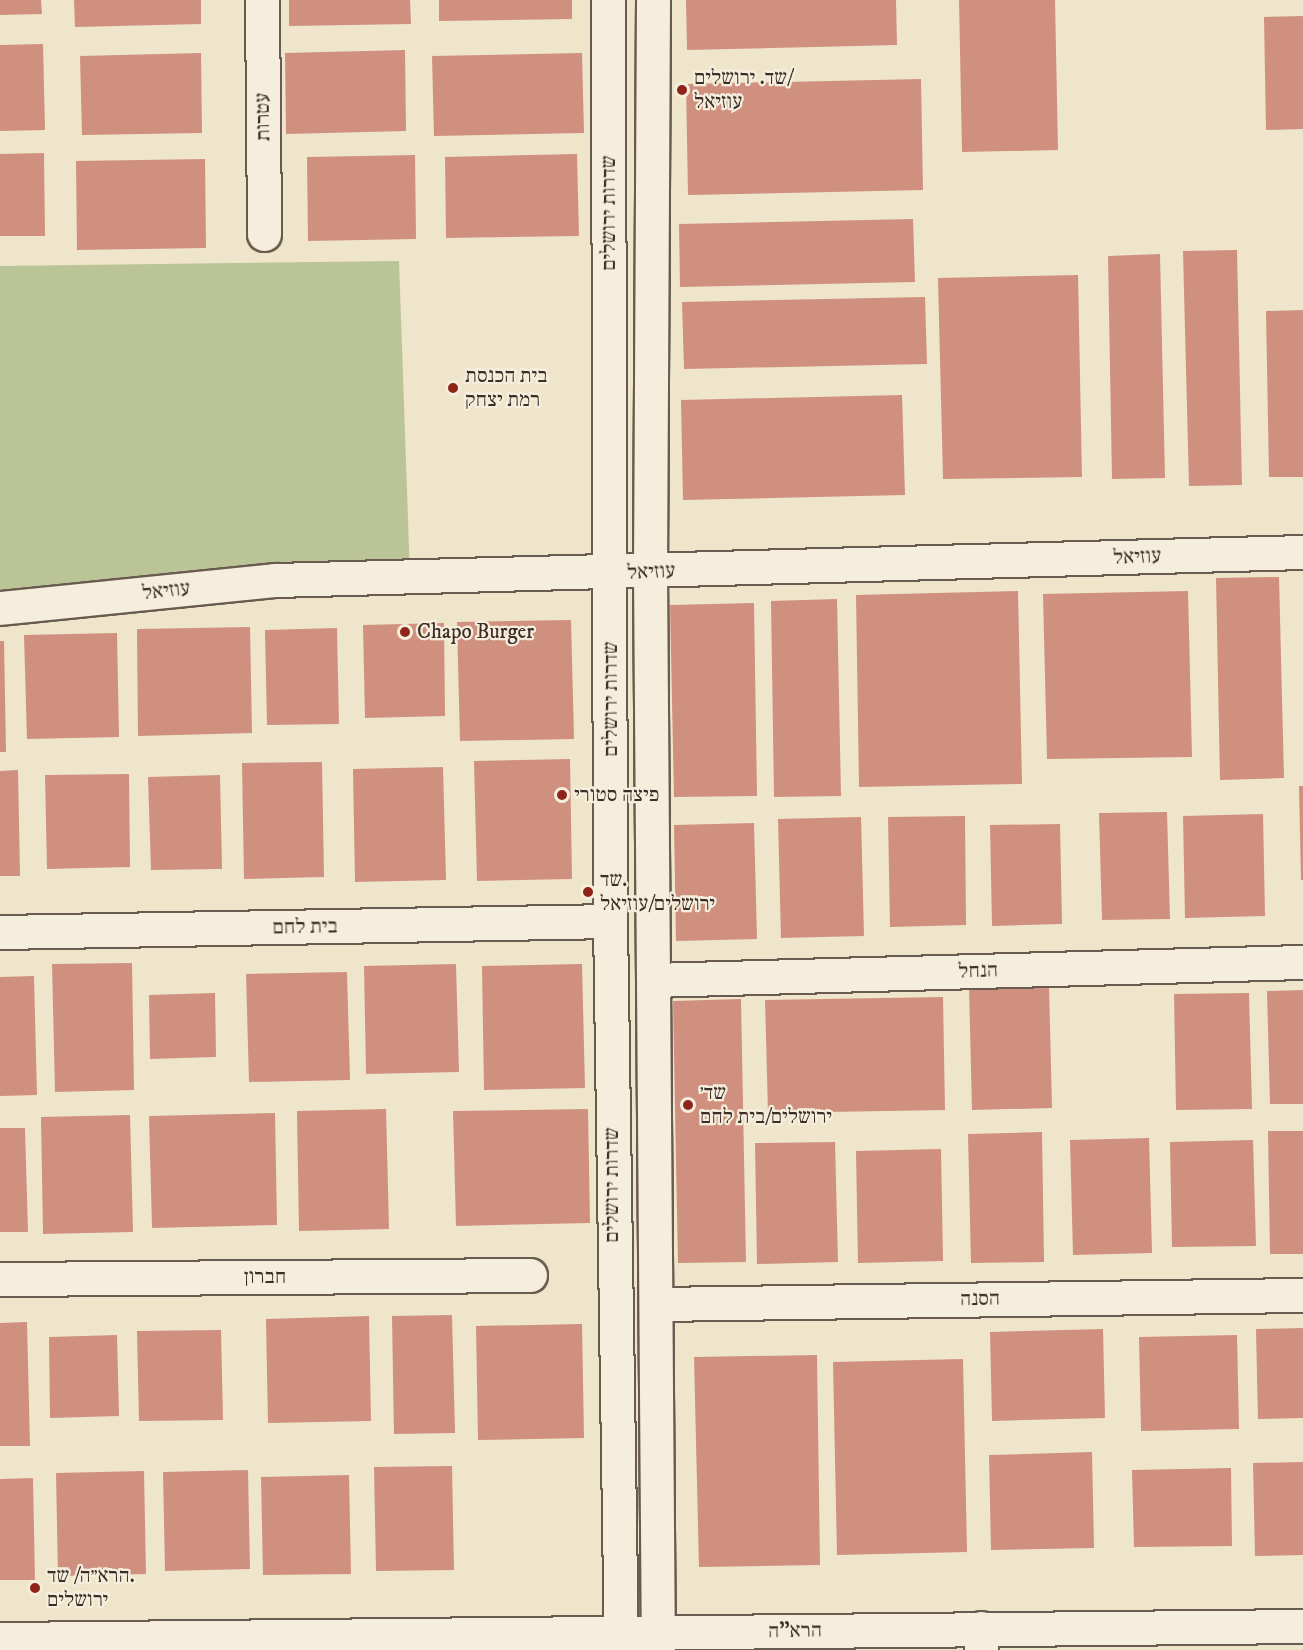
<!DOCTYPE html>
<html>
<head>
<meta charset="utf-8">
<style>
	body { margin:0 }
	#map { position:relative; width:1303px; height:1650px; overflow:hidden; background:#efe5ca; font-family:"IM FELL DW Pica","Frank Ruhl Libre",serif }
	div>[style] { position:absolute }
	[style*='--x'] { left:calc(var(--x)*1px); top:calc(var(--y)*1px); width:calc(var(--w)*1px); rotate:calc(var(--a)*1deg) }
	.green>* { inset:0; background:#bac496 }
	.building>* { inset:0; background:#cf9080 }
	.roads { filter:drop-shadow(2px 0 #695b4f) drop-shadow(-2px 0 #695b4f) drop-shadow(0 2px #695b4f) drop-shadow(0 -2px #695b4f) }
	.street>* { height:33px; margin:-16.5px; padding:0 16.5px; transform-origin:16.5px; border-radius:16.5px; background:#f5eedd }
	.secondary>* { height:33px; margin:-16.5px; padding:0 16.5px; transform-origin:16.5px; border-radius:16.5px; background:#f5eedd }
	.dots>* { width:16px; height:16px; translate:-50% -50%; box-sizing:border-box; border:3px solid #f5eedd; border-radius:50% }
	span { translate:-50% -50%; white-space:nowrap; text-align:center; line-height:1.15; -webkit-text-stroke:4.5px #f5eedd; paint-order:stroke }
	.poi-label { font-size:21px; color:#3c2d26 }
	.left { translate:0 -50%; text-align:left }
	.street-label { font-size:21px; color:#3c2d26 }
</style>
</head>
<body>
<div id="map">
	<div class="green">
		<i style="clip-path:polygon(399px 261px,410px 577px,0 594px,0 266px)"></i>
	</div>
	<div class="building">
		<i style="clip-path:polygon(0 0,41px 0,42px 14px,0 15px)"></i>
		<i style="clip-path:polygon(74px 0,201px 0,201px 24px,75px 27px)"></i>
		<i style="clip-path:polygon(289px 0,410px 0,411px 24px,289px 26px)"></i>
		<i style="clip-path:polygon(439px 0,572px 0,572px 19px,439px 21px)"></i>
		<i style="clip-path:polygon(686px 0,896px 0,897px 45px,687px 50px)"></i>
		<i style="clip-path:polygon(959px 0,1055px 0,1058px 150px,962px 152px)"></i>
		<i style="clip-path:polygon(1303px 16px,1303px 129px,1266px 130px,1264px 17px)"></i>
		<i style="clip-path:polygon(43px 44px,45px 130px,0 131px,0 45px)"></i>
		<i style="clip-path:polygon(405px 50px,406px 131px,286px 134px,285px 53px)"></i>
		<i style="clip-path:polygon(201px 53px,202px 133px,82px 135px,80px 56px)"></i>
		<i style="clip-path:polygon(582px 53px,584px 133px,434px 136px,432px 56px)"></i>
		<i style="clip-path:polygon(921px 79px,923px 190px,688px 195px,686px 84px)"></i>
		<i style="clip-path:polygon(44px 153px,45px 236px,0 236px,0 154px)"></i>
		<i style="clip-path:polygon(577px 154px,579px 236px,446px 238px,445px 157px)"></i>
		<i style="clip-path:polygon(415px 155px,416px 239px,308px 241px,307px 157px)"></i>
		<i style="clip-path:polygon(205px 159px,206px 248px,77px 250px,76px 161px)"></i>
		<i style="clip-path:polygon(913px 219px,915px 282px,680px 287px,679px 224px)"></i>
		<i style="clip-path:polygon(1237px 250px,1242px 485px,1189px 486px,1183px 251px)"></i>
		<i style="clip-path:polygon(1160px 254px,1165px 478px,1112px 479px,1108px 256px)"></i>
		<i style="clip-path:polygon(1078px 275px,1082px 477px,943px 479px,938px 278px)"></i>
		<i style="clip-path:polygon(925px 297px,927px 364px,684px 369px,682px 302px)"></i>
		<i style="clip-path:polygon(1303px 310px,1303px 477px,1269px 477px,1266px 311px)"></i>
		<i style="clip-path:polygon(902px 395px,905px 495px,683px 500px,681px 400px)"></i>
		<i style="clip-path:polygon(1279px 577px,1284px 778px,1220px 780px,1216px 578px)"></i>
		<i style="clip-path:polygon(1018px 591px,1022px 784px,859px 787px,856px 595px)"></i>
		<i style="clip-path:polygon(1188px 591px,1192px 757px,1047px 759px,1043px 594px)"></i>
		<i style="clip-path:polygon(837px 599px,841px 796px,774px 797px,771px 601px)"></i>
		<i style="clip-path:polygon(754px 603px,757px 796px,674px 797px,670px 605px)"></i>
		<i style="clip-path:polygon(571px 620px,574px 739px,460px 741px,457px 622px)"></i>
		<i style="clip-path:polygon(444px 623px,445px 716px,365px 718px,363px 625px)"></i>
		<i style="clip-path:polygon(250px 627px,252px 733px,138px 736px,137px 629px)"></i>
		<i style="clip-path:polygon(337px 628px,339px 724px,267px 725px,265px 630px)"></i>
		<i style="clip-path:polygon(117px 633px,119px 737px,27px 739px,24px 635px)"></i>
		<i style="clip-path:polygon(0 641px,4px 641px,6px 752px,0 752px)"></i>
		<i style="clip-path:polygon(570px 759px,572px 879px,477px 881px,474px 761px)"></i>
		<i style="clip-path:polygon(322px 762px,324px 877px,244px 879px,242px 763px)"></i>
		<i style="clip-path:polygon(443px 767px,446px 880px,355px 882px,353px 769px)"></i>
		<i style="clip-path:polygon(18px 770px,20px 876px,0 876px,0 771px)"></i>
		<i style="clip-path:polygon(129px 774px,130px 867px,47px 869px,45px 775px)"></i>
		<i style="clip-path:polygon(220px 775px,222px 869px,151px 870px,148px 777px)"></i>
		<i style="clip-path:polygon(1299px 786px,1303px 786px,1303px 880px,1301px 880px)"></i>
		<i style="clip-path:polygon(1167px 812px,1170px 919px,1102px 920px,1099px 813px)"></i>
		<i style="clip-path:polygon(1263px 814px,1265px 916px,1185px 918px,1183px 816px)"></i>
		<i style="clip-path:polygon(965px 816px,966px 925px,890px 927px,888px 817px)"></i>
		<i style="clip-path:polygon(861px 817px,864px 936px,781px 938px,778px 819px)"></i>
		<i style="clip-path:polygon(754px 823px,757px 939px,676px 941px,674px 825px)"></i>
		<i style="clip-path:polygon(1060px 824px,1062px 924px,992px 926px,990px 825px)"></i>
		<i style="clip-path:polygon(132px 963px,134px 1090px,55px 1092px,52px 964px)"></i>
		<i style="clip-path:polygon(456px 964px,459px 1072px,366px 1074px,364px 966px)"></i>
		<i style="clip-path:polygon(582px 964px,585px 1088px,484px 1090px,482px 966px)"></i>
		<i style="clip-path:polygon(347px 972px,350px 1080px,249px 1082px,246px 974px)"></i>
		<i style="clip-path:polygon(34px 976px,37px 1095px,0 1096px,0 977px)"></i>
		<i style="clip-path:polygon(1049px 985px,1052px 1108px,972px 1110px,969px 987px)"></i>
		<i style="clip-path:polygon(1303px 990px,1303px 1104px,1270px 1104px,1267px 991px)"></i>
		<i style="clip-path:polygon(215px 993px,216px 1057px,150px 1059px,149px 995px)"></i>
		<i style="clip-path:polygon(1249px 993px,1252px 1109px,1176px 1110px,1174px 994px)"></i>
		<i style="clip-path:polygon(943px 997px,945px 1110px,768px 1113px,765px 1000px)"></i>
		<i style="clip-path:polygon(741px 999px,746px 1262px,678px 1263px,673px 1001px)"></i>
		<i style="clip-path:polygon(386px 1109px,389px 1229px,299px 1231px,297px 1111px)"></i>
		<i style="clip-path:polygon(588px 1109px,590px 1223px,456px 1226px,453px 1111px)"></i>
		<i style="clip-path:polygon(275px 1113px,277px 1225px,152px 1228px,149px 1116px)"></i>
		<i style="clip-path:polygon(130px 1115px,133px 1232px,43px 1234px,41px 1117px)"></i>
		<i style="clip-path:polygon(0 1128px,25px 1128px,28px 1232px,0 1232px)"></i>
		<i style="clip-path:polygon(1268px 1131px,1303px 1131px,1303px 1254px,1270px 1254px)"></i>
		<i style="clip-path:polygon(1042px 1132px,1044px 1262px,971px 1263px,968px 1134px)"></i>
		<i style="clip-path:polygon(1149px 1138px,1152px 1253px,1073px 1255px,1070px 1140px)"></i>
		<i style="clip-path:polygon(1253px 1140px,1256px 1246px,1172px 1247px,1170px 1142px)"></i>
		<i style="clip-path:polygon(835px 1142px,838px 1262px,757px 1264px,755px 1143px)"></i>
		<i style="clip-path:polygon(941px 1149px,943px 1261px,858px 1263px,856px 1151px)"></i>
		<i style="clip-path:polygon(452px 1315px,455px 1433px,394px 1434px,392px 1316px)"></i>
		<i style="clip-path:polygon(369px 1316px,371px 1421px,268px 1423px,266px 1319px)"></i>
		<i style="clip-path:polygon(27px 1322px,30px 1446px,0 1446px,0 1323px)"></i>
		<i style="clip-path:polygon(582px 1324px,584px 1438px,478px 1440px,476px 1326px)"></i>
		<i style="clip-path:polygon(1303px 1328px,1303px 1418px,1258px 1419px,1256px 1329px)"></i>
		<i style="clip-path:polygon(1103px 1329px,1105px 1418px,992px 1421px,990px 1332px)"></i>
		<i style="clip-path:polygon(221px 1330px,223px 1420px,139px 1421px,137px 1331px)"></i>
		<i style="clip-path:polygon(117px 1335px,119px 1416px,50px 1418px,49px 1337px)"></i>
		<i style="clip-path:polygon(1237px 1335px,1239px 1429px,1141px 1431px,1139px 1337px)"></i>
		<i style="clip-path:polygon(817px 1355px,820px 1565px,699px 1567px,694px 1357px)"></i>
		<i style="clip-path:polygon(963px 1359px,967px 1552px,837px 1555px,833px 1362px)"></i>
		<i style="clip-path:polygon(1092px 1452px,1094px 1548px,991px 1550px,989px 1455px)"></i>
		<i style="clip-path:polygon(1303px 1462px,1303px 1555px,1255px 1556px,1253px 1463px)"></i>
		<i style="clip-path:polygon(452px 1466px,454px 1570px,376px 1571px,374px 1467px)"></i>
		<i style="clip-path:polygon(1231px 1468px,1232px 1546px,1134px 1547px,1132px 1470px)"></i>
		<i style="clip-path:polygon(248px 1470px,250px 1569px,165px 1571px,163px 1472px)"></i>
		<i style="clip-path:polygon(144px 1471px,146px 1574px,58px 1576px,56px 1473px)"></i>
		<i style="clip-path:polygon(349px 1475px,351px 1574px,263px 1575px,261px 1477px)"></i>
		<i style="clip-path:polygon(33px 1478px,35px 1580px,0 1580px,0 1479px)"></i>
	</div>
	<div class="roads">
		<div class="street">
			<i style="--x:262;--y:0;--w:234;--a:89.5"></i>
			<i style="--x:0;--y:608;--w:276;--a:-5.8"></i>
			<i style="--x:275;--y:580;--w:1028;--a:-1.56"></i>
			<i style="--x:0;--y:932;--w:610;--a:-1.03"></i>
			<i style="--x:653;--y:980;--w:650;--a:-1.59"></i>
			<i style="--x:0;--y:1279;--w:530;--a:-0.43"></i>
			<i style="--x:656;--y:1304;--w:647;--a:-0.8"></i>
			<i style="--x:981;--y:1628;--w:22;--a:90"></i>
		</div>
		<div class="secondary">
			<i style="--x:608;--y:0;--w:921;--a:89.88"></i>
			<i style="--x:610;--y:921;--w:729;--a:89.14"></i>
			<i style="--x:653;--y:0;--w:571;--a:90.3"></i>
			<i style="--x:650;--y:571;--w:1079;--a:89.58"></i>
			<i style="--x:0;--y:1639;--w:1303;--a:-0.57"></i>
		</div>
	</div>
	<div class="dots">
		<i style="left:682px;top:90px;background:#8f2418"></i>
		<i style="left:453px;top:388px;background:#8f2418"></i>
		<i style="left:405px;top:632px;background:#8f2418"></i>
		<i style="left:562px;top:795px;background:#8f2418"></i>
		<i style="left:588px;top:892px;background:#8f2418"></i>
		<i style="left:688px;top:1105px;background:#8f2418"></i>
		<i style="left:35px;top:1588px;background:#8f2418"></i>
	</div>
	<div class="poi-label">
		<span class="left" style="left:694px;top:90px">שד. ירושלים/<br>עוזיאל</span>
		<span class="left" style="left:465px;top:388px">בית הכנסת<br>רמת יצחק</span>
		<span class="left" style="left:417px;top:632px">Chapo Burger</span>
		<span class="left" style="left:574px;top:795px">פיצה סטורי</span>
		<span class="left" style="left:600px;top:892px">שד.<br>ירושלים/עוזיאל</span>
		<span class="left" style="left:700px;top:1105px">שד׳<br>ירושלים/בית לחם</span>
		<span class="left" style="left:47px;top:1588px">הרא״ה/ שד.<br>ירושלים</span>
	</div>
	<div class="street-label">
		<span style="left:263px;top:117px;rotate:-91deg">עטרות</span>
		<span style="left:609px;top:213px;rotate:-90deg">שדרות ירושלים</span>
		<span style="left:1137px;top:557px;rotate:-2deg">עוזיאל</span>
		<span style="left:651px;top:572px;rotate:-2deg">עוזיאל</span>
		<span style="left:166px;top:591px;rotate:-6deg">עוזיאל</span>
		<span style="left:611px;top:699px;rotate:-90deg">שדרות ירושלים</span>
		<span style="left:305px;top:927px;rotate:-1deg">בית לחם</span>
		<span style="left:978px;top:971px;rotate:-2deg">הנחל</span>
		<span style="left:612px;top:1185px;rotate:-90deg">שדרות ירושלים</span>
		<span style="left:265px;top:1277px">חברון</span>
		<span style="left:980px;top:1299px;rotate:-1deg">הסנה</span>
		<span style="left:795px;top:1631px;rotate:-1deg">הרא"ה</span>
	</div>
</div>
</body>
</html>
